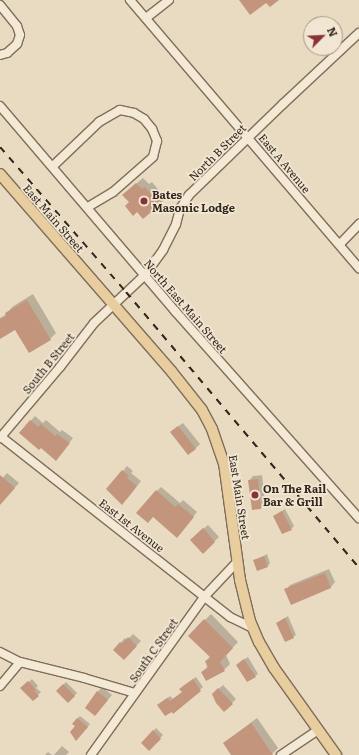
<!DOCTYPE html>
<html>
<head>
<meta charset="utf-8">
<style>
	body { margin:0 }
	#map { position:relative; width:359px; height:755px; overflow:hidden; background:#e8dbc2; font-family:Literata,serif }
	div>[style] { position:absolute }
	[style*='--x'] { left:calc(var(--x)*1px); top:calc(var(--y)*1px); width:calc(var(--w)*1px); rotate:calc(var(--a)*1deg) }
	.shadow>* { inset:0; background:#0003 }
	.building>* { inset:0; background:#c3957c }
	.roads { filter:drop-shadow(1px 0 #806d5b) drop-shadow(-1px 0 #806d5b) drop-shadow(0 1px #806d5b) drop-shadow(0 -1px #806d5b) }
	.minor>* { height:8px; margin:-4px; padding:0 4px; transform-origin:4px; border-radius:4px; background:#f4e9d4 }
	.major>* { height:10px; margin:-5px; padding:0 5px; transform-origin:5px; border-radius:5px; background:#e8cd9e }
	.rail>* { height:2px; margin-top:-1px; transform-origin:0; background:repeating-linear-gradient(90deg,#32261e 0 7px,transparent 0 14px) }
	.dots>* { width:11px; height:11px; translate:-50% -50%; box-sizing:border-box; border:2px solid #f1e6d1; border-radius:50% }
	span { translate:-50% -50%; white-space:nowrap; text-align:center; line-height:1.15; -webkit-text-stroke:3.5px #f1e6d1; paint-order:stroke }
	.street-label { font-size:11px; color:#32261e }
	.poi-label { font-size:11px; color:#32261e; font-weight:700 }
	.left { translate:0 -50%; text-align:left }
	.north { position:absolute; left:303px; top:16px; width:40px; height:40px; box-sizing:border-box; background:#f1e6d1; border:1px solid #a59989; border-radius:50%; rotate:66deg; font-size:11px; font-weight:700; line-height:16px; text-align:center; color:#32261e }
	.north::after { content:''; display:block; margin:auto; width:14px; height:18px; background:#893238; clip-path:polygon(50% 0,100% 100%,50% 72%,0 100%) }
</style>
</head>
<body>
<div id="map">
	<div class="shadow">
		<i style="clip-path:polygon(143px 178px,149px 184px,152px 182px,162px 194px,164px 193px,167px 197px,161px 203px,130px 202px,130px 189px)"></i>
		<i style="clip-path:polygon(33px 294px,56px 333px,50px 339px,16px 328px,0 336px,0 318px,7px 314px,12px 307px)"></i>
		<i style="clip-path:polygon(35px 416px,43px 423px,46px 420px,60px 432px,62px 430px,73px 438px,60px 455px,41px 447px,20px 433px)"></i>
		<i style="clip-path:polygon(183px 423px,200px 444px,195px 449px,176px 428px)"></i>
		<i style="clip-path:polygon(127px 466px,133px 471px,131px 473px,141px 481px,127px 499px,123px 471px)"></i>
		<i style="clip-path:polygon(7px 473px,19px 483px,0 504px,0 481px)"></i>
		<i style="clip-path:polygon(262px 475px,265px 503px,261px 508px,253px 509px,249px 481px,253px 476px)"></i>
		<i style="clip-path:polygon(161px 487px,180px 503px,183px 500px,197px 512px,181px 532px,153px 516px,157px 491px)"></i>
		<i style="clip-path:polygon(285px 509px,294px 526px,291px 529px,274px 516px)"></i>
		<i style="clip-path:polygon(208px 525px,219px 537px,203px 552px,196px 535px)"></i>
		<i style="clip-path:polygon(267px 554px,270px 563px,268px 566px,254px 561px)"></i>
		<i style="clip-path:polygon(329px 569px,335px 582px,331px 587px,291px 603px,286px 590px,290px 585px)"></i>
		<i style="clip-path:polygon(211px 614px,238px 642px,226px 655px,230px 664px,224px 670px,202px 672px,208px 666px,206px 661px,210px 656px,189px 636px)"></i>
		<i style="clip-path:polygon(288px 616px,296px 635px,293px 637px,277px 623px)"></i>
		<i style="clip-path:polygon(133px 634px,141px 641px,128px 654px,114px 650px,125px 638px,127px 640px)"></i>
		<i style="clip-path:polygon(248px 657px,258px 674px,255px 676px,240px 662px)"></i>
		<i style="clip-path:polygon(196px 677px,203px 687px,173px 713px,161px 703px,170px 696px,173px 699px,183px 692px,183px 686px)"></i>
		<i style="clip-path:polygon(32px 679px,38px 686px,36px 688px,41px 692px,33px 700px,22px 688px)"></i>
		<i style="clip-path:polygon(66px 682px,77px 693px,68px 702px,57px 691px)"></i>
		<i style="clip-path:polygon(223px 685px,236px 699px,224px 711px,213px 694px)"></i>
		<i style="clip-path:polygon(102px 687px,112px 695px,99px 710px,91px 700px)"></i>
		<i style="clip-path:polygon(80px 716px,90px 724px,79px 737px,76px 726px,77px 719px)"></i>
		<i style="clip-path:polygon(257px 718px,278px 748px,271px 755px,233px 755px,224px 743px)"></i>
		<i style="clip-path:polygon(156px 728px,163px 735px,149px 750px,142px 743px)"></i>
		<i style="clip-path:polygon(62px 746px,69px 752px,66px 755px,54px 755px)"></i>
		<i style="clip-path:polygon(48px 752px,52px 755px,45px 755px)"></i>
	</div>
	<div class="building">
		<i style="clip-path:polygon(239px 0,279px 0,270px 7px,266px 3px,250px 15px)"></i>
		<i style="clip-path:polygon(136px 183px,142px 189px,145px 187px,156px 200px,158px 198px,162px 203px,143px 219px,137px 212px,133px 216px,125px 206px,129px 202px,122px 195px)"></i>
		<i style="clip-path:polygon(27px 300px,51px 340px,29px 353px,15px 330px,0 339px,0 319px,6px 316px,5px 313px)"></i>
		<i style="clip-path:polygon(30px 420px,38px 427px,41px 424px,55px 436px,57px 434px,70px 443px,56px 461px,41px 448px,39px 450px,19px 433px)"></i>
		<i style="clip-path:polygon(178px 426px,196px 449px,188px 455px,170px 432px)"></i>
		<i style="clip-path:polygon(122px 470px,129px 476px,127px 478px,137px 486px,122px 505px,106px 489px)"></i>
		<i style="clip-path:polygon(0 475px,15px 488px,0 505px)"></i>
		<i style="clip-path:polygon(258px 479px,261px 509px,252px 510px,248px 480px)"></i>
		<i style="clip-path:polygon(156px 490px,175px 507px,178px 504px,194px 517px,177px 538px,153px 517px,148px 523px,136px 513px)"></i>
		<i style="clip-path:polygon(282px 511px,292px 530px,282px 534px,273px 516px)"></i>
		<i style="clip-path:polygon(203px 528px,215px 542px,203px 554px,190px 540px)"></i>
		<i style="clip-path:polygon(264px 556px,268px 567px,257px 571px,253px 560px)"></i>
		<i style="clip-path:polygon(325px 573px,331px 588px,291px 605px,284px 589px)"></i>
		<i style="clip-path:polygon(285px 618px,294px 638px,285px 642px,276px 623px)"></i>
		<i style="clip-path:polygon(204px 619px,233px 648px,220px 662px,225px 671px,206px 681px,201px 672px,208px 668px,205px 661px,211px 658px,188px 636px)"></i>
		<i style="clip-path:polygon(128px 637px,137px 646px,124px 660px,113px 650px,120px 642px,122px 644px)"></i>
		<i style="clip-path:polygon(244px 659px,256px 677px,247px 682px,236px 665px)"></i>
		<i style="clip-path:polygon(193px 679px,201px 691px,173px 714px,172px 712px,165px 716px,157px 705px,167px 698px,170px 701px,182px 692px,179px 689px)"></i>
		<i style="clip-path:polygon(28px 681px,36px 690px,34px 691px,39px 696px,33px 701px,20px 688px)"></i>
		<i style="clip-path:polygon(63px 684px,75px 696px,68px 703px,56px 691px)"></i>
		<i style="clip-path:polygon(218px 688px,233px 704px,224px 712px,216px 703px,212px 694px)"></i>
		<i style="clip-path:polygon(97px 691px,108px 700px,95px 716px,85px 708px)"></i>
		<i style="clip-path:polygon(77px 718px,88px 727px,76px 741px,70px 732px,75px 726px,72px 724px)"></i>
		<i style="clip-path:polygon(251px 723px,273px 755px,231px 755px,223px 743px)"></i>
		<i style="clip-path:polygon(153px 730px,161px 739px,149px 751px,141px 743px)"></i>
	</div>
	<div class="roads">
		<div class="minor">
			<i style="--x:130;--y:0;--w:353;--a:49.5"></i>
			<i style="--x:0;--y:5;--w:27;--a:51"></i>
			<i style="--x:17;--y:26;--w:9;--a:72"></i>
			<i style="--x:20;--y:35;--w:9;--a:108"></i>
			<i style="--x:17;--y:44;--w:13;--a:138"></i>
			<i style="--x:7;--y:53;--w:7;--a:164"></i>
			<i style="--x:146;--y:18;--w:29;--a:-38"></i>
			<i style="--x:0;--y:106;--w:270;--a:49.5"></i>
			<i style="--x:175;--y:311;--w:277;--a:48.4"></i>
			<i style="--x:53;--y:166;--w:64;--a:-43.7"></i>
			<i style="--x:99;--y:122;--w:24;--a:-30"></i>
			<i style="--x:120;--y:110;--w:14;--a:12"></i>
			<i style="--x:134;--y:113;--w:12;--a:31"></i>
			<i style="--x:144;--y:119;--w:13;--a:51"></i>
			<i style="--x:152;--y:129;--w:13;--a:67"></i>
			<i style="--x:157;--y:141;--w:16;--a:104"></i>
			<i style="--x:153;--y:157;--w:53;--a:138.8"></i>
			<i style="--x:113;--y:192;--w:29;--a:149"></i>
			<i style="--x:340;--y:244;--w:28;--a:-46"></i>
			<i style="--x:0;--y:436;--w:293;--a:38.2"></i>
			<i style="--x:230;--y:617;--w:25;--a:26"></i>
			<i style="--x:0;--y:438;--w:93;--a:-49.8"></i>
			<i style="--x:60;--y:367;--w:56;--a:-52.3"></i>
			<i style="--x:94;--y:323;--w:70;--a:-43.3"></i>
			<i style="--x:145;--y:275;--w:31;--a:-54"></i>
			<i style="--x:163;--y:250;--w:29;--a:-63"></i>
			<i style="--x:176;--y:224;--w:16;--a:-75"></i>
			<i style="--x:180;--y:209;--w:17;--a:-57"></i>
			<i style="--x:189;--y:195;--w:131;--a:-44.1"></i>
			<i style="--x:283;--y:104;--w:104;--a:-43.1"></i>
			<i style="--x:0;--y:652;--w:22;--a:27"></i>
			<i style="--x:0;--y:686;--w:31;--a:-50"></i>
			<i style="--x:20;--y:662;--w:66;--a:14"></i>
			<i style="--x:84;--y:678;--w:53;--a:16.4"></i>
			<i style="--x:91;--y:755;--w:196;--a:-54.4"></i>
			<i style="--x:205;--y:596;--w:47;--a:-46.7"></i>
			<i style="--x:281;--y:755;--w:45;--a:-34"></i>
		</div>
		<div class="major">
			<i style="--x:0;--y:174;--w:262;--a:49"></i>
			<i style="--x:172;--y:372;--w:48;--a:51.7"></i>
			<i style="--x:202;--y:410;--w:21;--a:62"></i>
			<i style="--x:212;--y:429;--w:36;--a:71"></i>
			<i style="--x:224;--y:463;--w:118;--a:82.2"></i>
			<i style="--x:240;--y:580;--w:42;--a:76.3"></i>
			<i style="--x:250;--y:621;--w:23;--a:67"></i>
			<i style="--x:259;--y:642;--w:30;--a:60"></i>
			<i style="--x:274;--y:668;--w:107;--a:54.5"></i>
		</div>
	</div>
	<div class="rail">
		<i style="--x:0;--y:147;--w:192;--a:49"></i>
		<i style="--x:126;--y:292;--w:361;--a:49.8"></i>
	</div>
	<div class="dots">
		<i style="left:144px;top:201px;background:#893238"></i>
		<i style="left:255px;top:495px;background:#893238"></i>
	</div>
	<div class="street-label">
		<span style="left:217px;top:152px;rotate:-45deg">North B Street</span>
		<span style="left:285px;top:163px;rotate:50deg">East A Avenue</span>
		<span style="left:54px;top:218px;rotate:49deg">East Main Street</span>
		<span style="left:186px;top:306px;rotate:49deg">North East Main Street</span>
		<span style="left:48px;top:363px;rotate:-51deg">South B Street</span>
		<span style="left:240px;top:497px;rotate:81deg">East Main Street</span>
		<span style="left:132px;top:525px;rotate:38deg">East 1st Avenue</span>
		<span style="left:153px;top:650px;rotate:-55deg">South C Street</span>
	</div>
	<div class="poi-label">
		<span class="left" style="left:152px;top:201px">Bates<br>Masonic Lodge</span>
		<span class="left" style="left:263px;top:495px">On The Rail<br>Bar &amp; Grill</span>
	</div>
	<div class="north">N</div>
</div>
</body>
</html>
